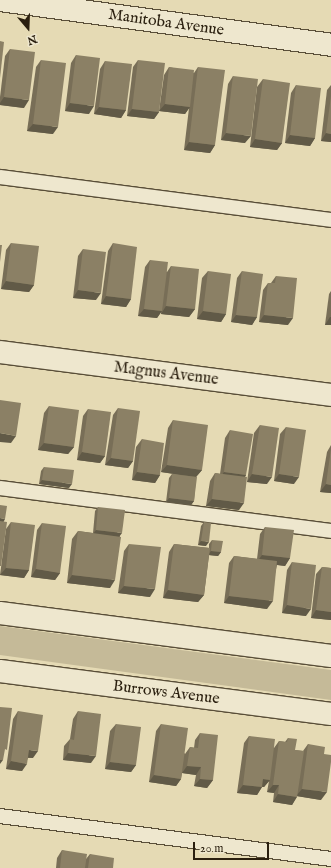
<!DOCTYPE html>
<html>
<head>
<meta charset="utf-8">
<style>
	body { margin:0 }
	#map { position:relative; width:331px; height:868px; overflow:hidden; background:#e5dab4; font-family:"IM FELL English",serif }
	div>[style] { position:absolute }
	[style*='--x'] { left:calc(var(--x)*1px); top:calc(var(--y)*1px); width:calc(var(--w)*1px); rotate:calc(var(--a)*1deg) }
	.green>* { inset:0; background:#c5ba98 }
	.roads { filter:drop-shadow(1px 0 #594e38) drop-shadow(-1px 0 #594e38) drop-shadow(0 1px #594e38) drop-shadow(0 -1px #594e38) }
	.service>* { height:14px; margin:-7px; padding:0 7px; transform-origin:7px; border-radius:7px; background:#eee7ce }
	.minor>* { height:22px; margin:-11px; padding:0 11px; transform-origin:11px; border-radius:11px; background:#eee7ce }
	.tertiary>* { height:22px; margin:-11px; padding:0 11px; transform-origin:11px; border-radius:11px; background:#eee7ce }
	.wall>* { inset:0; background:#786e57 }
	.shaded-wall>* { inset:0; background:#615a47 }
	.building>* { inset:0; background:#8b8065 }
	span { translate:-50% -50%; white-space:nowrap; text-align:center; line-height:1.15; -webkit-text-stroke:3px #eee7ce; paint-order:stroke }
	.street-label { font-size:16px; color:#2a1f0f }
	.north { position:absolute; left:8px; top:8px; width:40px; height:40px; -webkit-text-stroke:3px #eee7ce; paint-order:stroke; rotate:161deg; font-size:11px; font-weight:700; line-height:16px; text-align:center; color:#2a1f0f }
	.north::after { content:''; display:block; margin:auto; width:14px; height:18px; background:#2a1f0f; clip-path:polygon(50% 0,100% 100%,50% 72%,0 100%) }
	.scale { position:absolute; left:193px; top:842px; width:76px; height:18px; box-sizing:border-box; border:2px solid #2a1f0f; border-top:0; padding-left:5px; font-size:12px; line-height:14px; white-space:nowrap; color:#2a1f0f; -webkit-text-stroke:3px #eee7ce; paint-order:stroke }
</style>
</head>
<body>
<div id="map">
	<div class="green">
		<i style="clip-path:polygon(0 626px,331px 670px,331px 700px,0 655px)"></i>
	</div>
	<div class="roads">
		<div class="service">
			<i style="--x:0;--y:177;--w:334;--a:7.4"></i>
			<i style="--x:0;--y:488;--w:334;--a:7.4"></i>
			<i style="--x:0;--y:816;--w:334;--a:7.4"></i>
		</div>
		<div class="minor">
			<i style="--x:0;--y:0;--w:334;--a:7.7"></i>
			<i style="--x:0;--y:352;--w:334;--a:7.4"></i>
		</div>
		<div class="tertiary">
			<i style="--x:0;--y:613;--w:334;--a:7.4"></i>
			<i style="--x:0;--y:671;--w:334;--a:7.4"></i>
		</div>
	</div>
	<div class="wall">
		<i style="clip-path:polygon(10px 49px,24px 108px,0 105px,0 97px,5px 56px)"></i>
		<i style="clip-path:polygon(76px 55px,89px 114px,65px 111px,71px 63px)"></i>
		<i style="clip-path:polygon(41px 60px,53px 134px,27px 131px,36px 67px)"></i>
		<i style="clip-path:polygon(138px 60px,159px 112px,154px 119px,127px 116px,133px 67px)"></i>
		<i style="clip-path:polygon(105px 61px,126px 110px,121px 118px,94px 114px,100px 69px)"></i>
		<i style="clip-path:polygon(169px 67px,194px 73px,198px 67px,215px 145px,210px 153px,184px 150px,189px 108px,185px 114px,159px 111px,164px 75px)"></i>
		<i style="clip-path:polygon(233px 76px,245px 143px,221px 140px,228px 84px)"></i>
		<i style="clip-path:polygon(263px 79px,282px 143px,277px 150px,250px 147px,257px 87px)"></i>
		<i style="clip-path:polygon(296px 85px,315px 138px,310px 146px,285px 143px,291px 93px)"></i>
		<i style="clip-path:polygon(331px 85px,331px 142px,321px 141px,327px 90px)"></i>
		<i style="clip-path:polygon(11px 243px,34px 285px,29px 292px,1px 289px,6px 250px)"></i>
		<i style="clip-path:polygon(113px 243px,131px 299px,126px 307px,101px 304px,108px 251px)"></i>
		<i style="clip-path:polygon(83px 249px,96px 300px,73px 298px,78px 256px)"></i>
		<i style="clip-path:polygon(150px 260px,167px 272px,171px 266px,195px 309px,189px 317px,161px 314px,161px 312px,157px 318px,138px 316px,145px 267px)"></i>
		<i style="clip-path:polygon(208px 271px,226px 314px,221px 322px,197px 319px,202px 278px)"></i>
		<i style="clip-path:polygon(242px 271px,257px 317px,252px 325px,231px 322px,237px 278px)"></i>
		<i style="clip-path:polygon(276px 276px,288px 325px,259px 322px,263px 290px,268px 283px,271px 283px)"></i>
		<i style="clip-path:polygon(331px 291px,331px 325px,325px 325px,329px 294px)"></i>
		<i style="clip-path:polygon(49px 406px,74px 447px,68px 454px,38px 450px,44px 413px)"></i>
		<i style="clip-path:polygon(118px 408px,133px 461px,128px 468px,105px 465px,113px 415px)"></i>
		<i style="clip-path:polygon(88px 409px,105px 456px,100px 463px,77px 460px,83px 416px)"></i>
		<i style="clip-path:polygon(173px 420px,202px 470px,196px 477px,194px 501px,191px 505px,166px 502px,169px 478px,172px 474px,180px 475px,161px 472px,168px 428px)"></i>
		<i style="clip-path:polygon(260px 425px,267px 484px,247px 482px,254px 433px)"></i>
		<i style="clip-path:polygon(286px 427px,294px 484px,274px 481px,280px 434px)"></i>
		<i style="clip-path:polygon(230px 430px,246px 475px,245px 477px,239px 510px,206px 506px,210px 481px,215px 473px,220px 474px,225px 438px)"></i>
		<i style="clip-path:polygon(142px 439px,160px 475px,155px 483px,132px 480px,136px 447px)"></i>
		<i style="clip-path:polygon(331px 445px,331px 493px,320px 492px,327px 452px)"></i>
		<i style="clip-path:polygon(44px 467px,69px 488px,39px 484px,41px 471px)"></i>
		<i style="clip-path:polygon(98px 507px,120px 536px,110px 588px,67px 583px,72px 539px,78px 531px,93px 533px,95px 511px)"></i>
		<i style="clip-path:polygon(11px 522px,29px 570px,24px 578px,0 575px,6px 529px)"></i>
		<i style="clip-path:polygon(204px 522px,206px 546px,198px 545px,201px 526px)"></i>
		<i style="clip-path:polygon(42px 523px,60px 573px,55px 580px,31px 577px,37px 530px)"></i>
		<i style="clip-path:polygon(265px 527px,290px 558px,285px 566px,277px 565px,267px 609px,224px 603px,229px 563px,234px 556px,257px 559px,260px 534px)"></i>
		<i style="clip-path:polygon(212px 540px,221px 552px,218px 556px,209px 555px,204px 595px,198px 602px,163px 598px,169px 552px,174px 544px,209px 548px,209px 544px)"></i>
		<i style="clip-path:polygon(129px 544px,150px 597px,118px 593px,124px 551px)"></i>
		<i style="clip-path:polygon(292px 562px,306px 616px,282px 613px,287px 570px)"></i>
		<i style="clip-path:polygon(322px 567px,331px 568px,331px 620px,311px 618px,316px 574px)"></i>
		<i style="clip-path:polygon(18px 711px,33px 758px,28px 758px,22px 771px,6px 769px,13px 719px)"></i>
		<i style="clip-path:polygon(78px 711px,91px 763px,63px 760px,64px 746px,70px 739px,73px 719px)"></i>
		<i style="clip-path:polygon(116px 724px,136px 765px,131px 772px,105px 769px,110px 731px)"></i>
		<i style="clip-path:polygon(161px 724px,185px 754px,190px 747px,194px 748px,195px 740px,200px 733px,213px 780px,207px 788px,194px 786px,196px 775px,182px 773px,181px 779px,176px 786px,149px 782px,156px 731px)"></i>
		<i style="clip-path:polygon(249px 736px,274px 748px,279px 741px,285px 742px,288px 738px,295px 750px,303px 751px,308px 744px,324px 754px,321px 800px,297px 796px,292px 805px,273px 802px,274px 793px,267px 792px,269px 781px,264px 787px,262px 787px,257px 795px,237px 793px,244px 743px)"></i>
		<i style="clip-path:polygon(62px 850px,86px 859px,90px 854px,113px 868px,56px 868px,57px 858px)"></i>
	</div>
	<div class="shaded-wall">
		<i style="clip-path:polygon(4px 97px,29px 100px,24px 108px,0 105px,0 103px)"></i>
		<i style="clip-path:polygon(70px 103px,94px 106px,89px 114px,65px 111px)"></i>
		<i style="clip-path:polygon(165px 104px,190px 107px,185px 114px,159px 111px)"></i>
		<i style="clip-path:polygon(99px 107px,126px 110px,121px 118px,94px 114px)"></i>
		<i style="clip-path:polygon(132px 109px,159px 112px,154px 119px,127px 116px)"></i>
		<i style="clip-path:polygon(33px 124px,58px 127px,53px 134px,27px 131px)"></i>
		<i style="clip-path:polygon(226px 133px,251px 136px,245px 143px,221px 140px)"></i>
		<i style="clip-path:polygon(326px 133px,331px 134px,331px 142px,321px 141px)"></i>
		<i style="clip-path:polygon(290px 135px,315px 138px,310px 146px,285px 143px)"></i>
		<i style="clip-path:polygon(255px 139px,282px 143px,277px 150px,250px 147px)"></i>
		<i style="clip-path:polygon(189px 142px,215px 145px,210px 153px,184px 150px)"></i>
		<i style="clip-path:polygon(6px 281px,34px 285px,29px 292px,1px 289px)"></i>
		<i style="clip-path:polygon(78px 290px,101px 293px,96px 300px,73px 298px)"></i>
		<i style="clip-path:polygon(106px 296px,131px 299px,126px 307px,101px 304px)"></i>
		<i style="clip-path:polygon(166px 306px,195px 309px,189px 317px,161px 314px)"></i>
		<i style="clip-path:polygon(144px 309px,162px 311px,157px 318px,138px 316px)"></i>
		<i style="clip-path:polygon(203px 311px,226px 314px,221px 322px,197px 319px)"></i>
		<i style="clip-path:polygon(236px 315px,257px 317px,252px 325px,231px 322px)"></i>
		<i style="clip-path:polygon(264px 315px,293px 318px,288px 325px,259px 322px)"></i>
		<i style="clip-path:polygon(330px 317px,331px 317px,331px 325px,325px 325px)"></i>
		<i style="clip-path:polygon(0 433px,16px 436px,11px 443px,0 442px)"></i>
		<i style="clip-path:polygon(44px 443px,74px 447px,68px 454px,38px 450px)"></i>
		<i style="clip-path:polygon(82px 452px,105px 456px,100px 463px,77px 460px)"></i>
		<i style="clip-path:polygon(111px 458px,133px 461px,128px 468px,105px 465px)"></i>
		<i style="clip-path:polygon(167px 465px,202px 470px,196px 477px,161px 472px)"></i>
		<i style="clip-path:polygon(137px 472px,160px 475px,155px 483px,132px 480px)"></i>
		<i style="clip-path:polygon(224px 472px,246px 475px,241px 483px,219px 480px)"></i>
		<i style="clip-path:polygon(252px 474px,272px 477px,267px 484px,247px 482px)"></i>
		<i style="clip-path:polygon(279px 474px,299px 477px,294px 484px,274px 481px)"></i>
		<i style="clip-path:polygon(42px 480px,72px 484px,69px 488px,39px 484px)"></i>
		<i style="clip-path:polygon(326px 484px,331px 485px,331px 493px,320px 492px)"></i>
		<i style="clip-path:polygon(169px 498px,194px 501px,191px 505px,166px 502px)"></i>
		<i style="clip-path:polygon(212px 499px,244px 503px,239px 510px,206px 506px)"></i>
		<i style="clip-path:polygon(0 518px,5px 519px,3px 523px,0 522px)"></i>
		<i style="clip-path:polygon(96px 530px,122px 533px,119px 537px,93px 534px)"></i>
		<i style="clip-path:polygon(201px 541px,209px 542px,206px 546px,198px 545px)"></i>
		<i style="clip-path:polygon(211px 551px,221px 552px,218px 556px,208px 555px)"></i>
		<i style="clip-path:polygon(262px 555px,290px 558px,285px 566px,257px 562px)"></i>
		<i style="clip-path:polygon(6px 568px,29px 570px,24px 578px,0 575px)"></i>
		<i style="clip-path:polygon(36px 569px,60px 573px,55px 580px,31px 577px)"></i>
		<i style="clip-path:polygon(72px 575px,115px 580px,110px 588px,67px 583px)"></i>
		<i style="clip-path:polygon(124px 586px,155px 589px,150px 597px,118px 593px)"></i>
		<i style="clip-path:polygon(168px 590px,204px 595px,198px 602px,163px 598px)"></i>
		<i style="clip-path:polygon(229px 596px,273px 601px,267px 609px,224px 603px)"></i>
		<i style="clip-path:polygon(287px 605px,311px 609px,306px 616px,282px 613px)"></i>
		<i style="clip-path:polygon(316px 610px,331px 612px,331px 620px,311px 618px)"></i>
		<i style="clip-path:polygon(29px 750px,38px 751px,33px 758px,24px 757px)"></i>
		<i style="clip-path:polygon(68px 753px,96px 756px,91px 763px,63px 760px)"></i>
		<i style="clip-path:polygon(0 760px,3px 760px,0 764px)"></i>
		<i style="clip-path:polygon(11px 761px,27px 764px,22px 771px,6px 769px)"></i>
		<i style="clip-path:polygon(110px 762px,136px 765px,131px 772px,105px 769px)"></i>
		<i style="clip-path:polygon(187px 766px,201px 767px,196px 775px,182px 773px)"></i>
		<i style="clip-path:polygon(154px 775px,181px 779px,176px 786px,149px 782px)"></i>
		<i style="clip-path:polygon(200px 779px,213px 780px,207px 788px,194px 786px)"></i>
		<i style="clip-path:polygon(263px 779px,270px 780px,264px 787px,258px 786px)"></i>
		<i style="clip-path:polygon(243px 785px,262px 787px,257px 795px,237px 793px)"></i>
		<i style="clip-path:polygon(273px 785px,279px 785px,274px 793px,267px 792px)"></i>
		<i style="clip-path:polygon(302px 789px,327px 792px,321px 800px,296px 796px)"></i>
		<i style="clip-path:polygon(278px 794px,297px 797px,292px 805px,273px 802px)"></i>
	</div>
	<div class="building">
		<i style="clip-path:polygon(0 41px,4px 42px,0 78px)"></i>
		<i style="clip-path:polygon(10px 49px,35px 52px,29px 100px,4px 97px)"></i>
		<i style="clip-path:polygon(76px 55px,100px 58px,94px 106px,70px 103px)"></i>
		<i style="clip-path:polygon(41px 60px,66px 63px,58px 127px,33px 124px)"></i>
		<i style="clip-path:polygon(138px 60px,165px 63px,159px 112px,132px 109px)"></i>
		<i style="clip-path:polygon(105px 61px,132px 64px,126px 110px,99px 107px)"></i>
		<i style="clip-path:polygon(169px 67px,194px 70px,190px 107px,165px 104px)"></i>
		<i style="clip-path:polygon(198px 67px,225px 70px,215px 145px,189px 142px)"></i>
		<i style="clip-path:polygon(233px 76px,258px 79px,251px 136px,226px 133px)"></i>
		<i style="clip-path:polygon(263px 79px,290px 83px,282px 143px,255px 139px)"></i>
		<i style="clip-path:polygon(296px 85px,321px 88px,315px 138px,290px 135px)"></i>
		<i style="clip-path:polygon(331px 96px,331px 134px,326px 133px)"></i>
		<i style="clip-path:polygon(11px 243px,39px 246px,34px 285px,6px 281px)"></i>
		<i style="clip-path:polygon(113px 243px,137px 247px,131px 299px,106px 296px)"></i>
		<i style="clip-path:polygon(0 245px,2px 245px,0 262px)"></i>
		<i style="clip-path:polygon(83px 249px,106px 252px,101px 293px,78px 290px)"></i>
		<i style="clip-path:polygon(150px 260px,168px 262px,162px 311px,144px 309px)"></i>
		<i style="clip-path:polygon(171px 266px,199px 269px,195px 309px,166px 306px)"></i>
		<i style="clip-path:polygon(208px 271px,231px 274px,226px 314px,203px 311px)"></i>
		<i style="clip-path:polygon(242px 271px,263px 274px,257px 317px,236px 315px)"></i>
		<i style="clip-path:polygon(276px 276px,297px 278px,293px 318px,264px 315px,268px 283px,275px 283px)"></i>
		<i style="clip-path:polygon(0 400px,21px 403px,16px 436px,0 433px)"></i>
		<i style="clip-path:polygon(49px 406px,79px 410px,74px 447px,44px 443px)"></i>
		<i style="clip-path:polygon(118px 408px,140px 411px,133px 461px,111px 458px)"></i>
		<i style="clip-path:polygon(88px 409px,111px 412px,105px 456px,82px 452px)"></i>
		<i style="clip-path:polygon(173px 420px,208px 425px,202px 470px,167px 465px)"></i>
		<i style="clip-path:polygon(260px 425px,279px 428px,272px 477px,252px 474px)"></i>
		<i style="clip-path:polygon(286px 427px,306px 430px,299px 477px,279px 474px)"></i>
		<i style="clip-path:polygon(230px 430px,253px 434px,246px 475px,224px 472px)"></i>
		<i style="clip-path:polygon(142px 439px,164px 443px,160px 475px,137px 472px)"></i>
		<i style="clip-path:polygon(331px 449px,331px 485px,326px 484px)"></i>
		<i style="clip-path:polygon(44px 467px,74px 470px,72px 484px,42px 480px)"></i>
		<i style="clip-path:polygon(215px 473px,247px 477px,244px 503px,212px 499px)"></i>
		<i style="clip-path:polygon(172px 474px,197px 477px,194px 501px,169px 498px)"></i>
		<i style="clip-path:polygon(0 505px,7px 506px,5px 519px,0 518px)"></i>
		<i style="clip-path:polygon(98px 507px,125px 510px,122px 533px,96px 530px)"></i>
		<i style="clip-path:polygon(0 521px,7px 522px,1px 566px,0 566px)"></i>
		<i style="clip-path:polygon(11px 522px,35px 525px,29px 570px,6px 568px)"></i>
		<i style="clip-path:polygon(204px 522px,211px 523px,209px 542px,201px 541px)"></i>
		<i style="clip-path:polygon(42px 523px,66px 526px,60px 573px,36px 569px)"></i>
		<i style="clip-path:polygon(265px 527px,294px 530px,290px 558px,262px 555px)"></i>
		<i style="clip-path:polygon(78px 531px,121px 537px,115px 580px,72px 575px)"></i>
		<i style="clip-path:polygon(212px 540px,223px 541px,221px 552px,211px 551px)"></i>
		<i style="clip-path:polygon(129px 544px,161px 547px,155px 589px,124px 586px)"></i>
		<i style="clip-path:polygon(174px 544px,210px 548px,204px 595px,168px 590px)"></i>
		<i style="clip-path:polygon(234px 556px,277px 561px,273px 601px,229px 596px)"></i>
		<i style="clip-path:polygon(292px 562px,316px 565px,311px 609px,287px 605px)"></i>
		<i style="clip-path:polygon(322px 567px,331px 568px,331px 612px,316px 610px)"></i>
		<i style="clip-path:polygon(0 707px,12px 708px,7px 750px,5px 749px,3px 760px,0 760px)"></i>
		<i style="clip-path:polygon(18px 711px,43px 715px,38px 751px,29px 750px,27px 764px,11px 761px)"></i>
		<i style="clip-path:polygon(78px 711px,101px 714px,96px 756px,68px 753px,70px 739px,74px 740px)"></i>
		<i style="clip-path:polygon(116px 724px,141px 727px,136px 765px,110px 762px)"></i>
		<i style="clip-path:polygon(161px 724px,188px 728px,181px 779px,154px 775px)"></i>
		<i style="clip-path:polygon(200px 733px,218px 735px,213px 780px,200px 779px,201px 767px,187px 766px,190px 747px,198px 748px)"></i>
		<i style="clip-path:polygon(249px 736px,275px 739px,270px 780px,263px 779px,262px 787px,243px 785px)"></i>
		<i style="clip-path:polygon(288px 738px,297px 739px,295px 750px,304px 751px,297px 797px,278px 794px,279px 785px,273px 785px,279px 741px,287px 742px)"></i>
		<i style="clip-path:polygon(308px 744px,325px 747px,324px 754px,331px 755px,331px 762px,327px 792px,302px 789px)"></i>
		<i style="clip-path:polygon(62px 850px,87px 854px,85px 868px,60px 868px)"></i>
		<i style="clip-path:polygon(90px 854px,114px 858px,113px 868px,88px 868px)"></i>
	</div>
	<div class="street-label">
		<span style="left:166px;top:23px;rotate:8deg">Manitoba Avenue</span>
		<span style="left:166px;top:374px;rotate:7deg">Magnus Avenue</span>
		<span style="left:166px;top:693px;rotate:7deg">Burrows Avenue</span>
	</div>
	<div class="north">N</div>
	<div class="scale">20 m</div>
</div>
</body>
</html>
